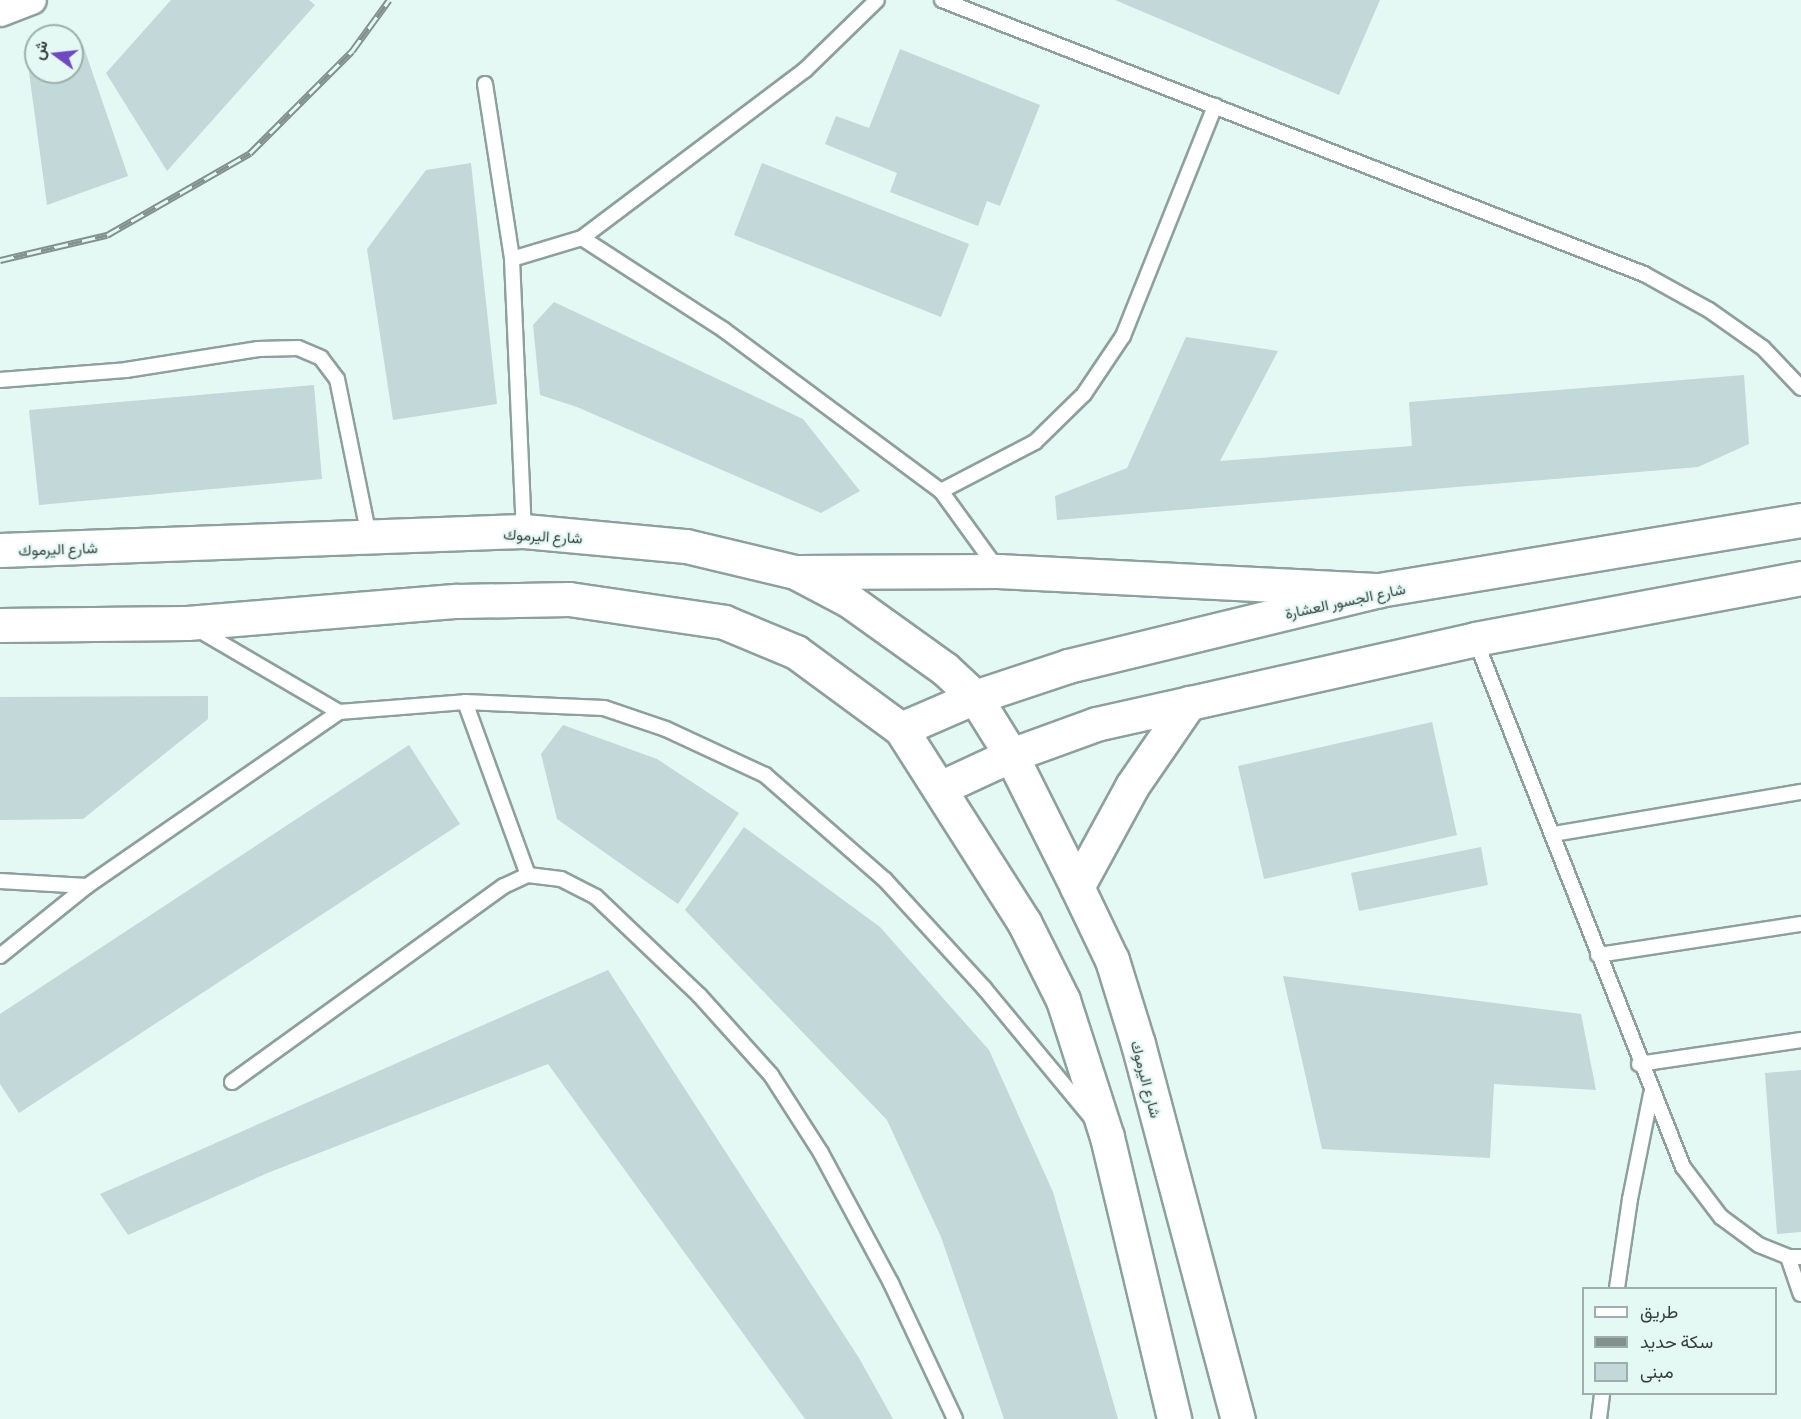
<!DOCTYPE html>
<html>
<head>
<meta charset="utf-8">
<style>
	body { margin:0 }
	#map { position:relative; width:1801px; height:1419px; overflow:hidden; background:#e4f9f4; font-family:Literata,Vazirmatn,serif }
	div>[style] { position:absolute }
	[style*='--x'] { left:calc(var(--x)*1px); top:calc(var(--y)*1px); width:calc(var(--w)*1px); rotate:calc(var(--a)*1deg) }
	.building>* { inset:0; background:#c2d8d9 }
	.roads { filter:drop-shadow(2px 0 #8da09c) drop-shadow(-2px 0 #8da09c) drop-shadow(0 2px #8da09c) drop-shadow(0 -2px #8da09c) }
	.service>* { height:14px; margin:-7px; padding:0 7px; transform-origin:7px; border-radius:7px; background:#fff }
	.minor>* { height:27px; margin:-13.5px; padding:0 13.5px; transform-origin:13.5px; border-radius:13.5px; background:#fff }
	.secondary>* { height:33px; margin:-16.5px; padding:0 16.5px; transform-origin:16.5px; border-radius:16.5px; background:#fff }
	.trunk>* { height:33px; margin:-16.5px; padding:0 16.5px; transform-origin:16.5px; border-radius:16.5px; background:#fff }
	.rail>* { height:7px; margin-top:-3.5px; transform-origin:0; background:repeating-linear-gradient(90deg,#e4f9f4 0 14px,#83918e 0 28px); box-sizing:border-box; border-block:2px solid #83918e }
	span { translate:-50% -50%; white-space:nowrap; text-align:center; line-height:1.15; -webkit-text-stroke:4.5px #e4f9f4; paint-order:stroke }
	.street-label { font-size:15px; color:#363f3d }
	.legend { position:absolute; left:1582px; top:1287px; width:195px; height:108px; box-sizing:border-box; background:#e4f9f4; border:2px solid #9eafab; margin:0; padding:8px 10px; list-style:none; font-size:18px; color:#363f3d }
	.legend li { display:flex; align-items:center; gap:12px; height:30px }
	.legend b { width:30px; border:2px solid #9eafab }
	.north { position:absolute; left:24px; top:24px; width:60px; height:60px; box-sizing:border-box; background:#e4f9f4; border:2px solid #9eafab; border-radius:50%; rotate:285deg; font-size:16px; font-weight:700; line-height:24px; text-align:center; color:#363f3d }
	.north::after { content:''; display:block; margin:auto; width:21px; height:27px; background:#6e49c2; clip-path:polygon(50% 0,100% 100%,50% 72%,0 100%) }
</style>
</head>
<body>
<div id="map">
	<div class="building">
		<i style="clip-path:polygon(171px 0,309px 0,315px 5px,167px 171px,106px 73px)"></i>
		<i style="clip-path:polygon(1115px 0,1380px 0,1339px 95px)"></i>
		<i style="clip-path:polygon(83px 45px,128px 176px,47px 205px,28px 65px,36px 62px,36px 72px,72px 72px,72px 50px)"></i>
		<i style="clip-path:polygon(900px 49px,1040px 105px,1000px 206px,987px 201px,978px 226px,890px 192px,897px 173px,825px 144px,836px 116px,869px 128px)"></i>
		<i style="clip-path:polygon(471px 163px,497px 404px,393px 420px,367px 249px,426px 170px)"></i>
		<i style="clip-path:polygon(762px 163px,969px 244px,941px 317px,734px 235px)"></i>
		<i style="clip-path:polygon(554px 302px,803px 419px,860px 491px,821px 513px,577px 407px,540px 395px,533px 325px)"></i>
		<i style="clip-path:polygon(1186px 337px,1278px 351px,1220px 461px,1412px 446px,1409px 402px,1744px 375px,1749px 444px,1698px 467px,1057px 520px,1055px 496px,1127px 468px)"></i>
		<i style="clip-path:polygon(314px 385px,322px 479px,39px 505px,29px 410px)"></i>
		<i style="clip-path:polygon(208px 696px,208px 719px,83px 819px,0 820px,0 697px)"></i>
		<i style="clip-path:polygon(1432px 722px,1457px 835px,1264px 879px,1238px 766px)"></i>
		<i style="clip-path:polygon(563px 725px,657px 759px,739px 813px,678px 904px,557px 819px,541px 754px)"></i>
		<i style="clip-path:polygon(409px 745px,460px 824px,19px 1113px,0 1084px,0 1014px)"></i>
		<i style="clip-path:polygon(744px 827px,880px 927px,989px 1050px,1053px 1192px,1118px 1419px,1004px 1419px,941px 1237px,887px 1120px,685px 910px)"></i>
		<i style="clip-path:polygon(1481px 847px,1488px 885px,1359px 911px,1351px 873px)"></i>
		<i style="clip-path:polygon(608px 970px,859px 1358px,893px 1419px,805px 1419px,548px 1064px,270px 1172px,128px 1235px,100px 1194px)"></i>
		<i style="clip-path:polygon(1283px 976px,1581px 1014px,1596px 1090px,1494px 1084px,1490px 1158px,1322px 1149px)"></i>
		<i style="clip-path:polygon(1801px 1070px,1801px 1232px,1777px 1234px,1765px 1073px)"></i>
	</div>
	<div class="roads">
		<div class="service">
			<i style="--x:942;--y:0;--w:754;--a:21.32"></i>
			<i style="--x:1644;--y:274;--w:74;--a:29"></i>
			<i style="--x:1709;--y:310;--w:66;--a:35.1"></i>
			<i style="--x:1763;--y:348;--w:55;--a:46.5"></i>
			<i style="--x:485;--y:84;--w:177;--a:81.2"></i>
			<i style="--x:512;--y:259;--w:272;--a:87.5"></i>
			<i style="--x:582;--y:238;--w:279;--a:-37"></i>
			<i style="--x:805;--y:70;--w:100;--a:-44.2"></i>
			<i style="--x:512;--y:259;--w:73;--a:-16.7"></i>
			<i style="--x:582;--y:238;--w:169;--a:32.9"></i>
			<i style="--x:724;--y:330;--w:270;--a:36.6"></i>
			<i style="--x:941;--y:491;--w:94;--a:54.1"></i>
			<i style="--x:0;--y:380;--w:126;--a:-4.5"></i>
			<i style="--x:126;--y:370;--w:134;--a:-9"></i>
			<i style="--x:258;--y:349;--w:40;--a:-1.4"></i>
			<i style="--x:298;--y:348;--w:25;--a:23"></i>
			<i style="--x:321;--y:358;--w:26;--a:53"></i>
			<i style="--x:337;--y:379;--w:160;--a:78.5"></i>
			<i style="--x:941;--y:491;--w:106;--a:-27.5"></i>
			<i style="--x:1035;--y:442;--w:69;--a:-44.4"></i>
			<i style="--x:1084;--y:394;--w:70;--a:-56.1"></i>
			<i style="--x:1123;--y:336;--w:248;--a:-68.2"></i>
			<i style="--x:197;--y:629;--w:164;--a:30.3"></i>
			<i style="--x:339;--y:712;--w:126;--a:-4.5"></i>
			<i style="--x:465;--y:702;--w:139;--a:2.5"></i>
			<i style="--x:604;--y:708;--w:65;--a:18.7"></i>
			<i style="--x:666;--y:729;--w:109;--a:24.9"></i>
			<i style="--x:765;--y:775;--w:159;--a:41.2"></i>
			<i style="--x:885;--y:880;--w:147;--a:47.5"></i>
			<i style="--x:984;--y:988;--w:165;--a:50.4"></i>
			<i style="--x:1475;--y:639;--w:567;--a:68.5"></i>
			<i style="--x:1683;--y:1167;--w:63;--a:52.8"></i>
			<i style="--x:1721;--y:1217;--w:47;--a:36.4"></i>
			<i style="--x:1759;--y:1245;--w:31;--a:22"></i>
			<i style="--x:1788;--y:1257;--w:13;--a:0"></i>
			<i style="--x:465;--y:702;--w:184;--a:70"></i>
			<i style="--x:528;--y:875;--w:33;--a:7"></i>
			<i style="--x:561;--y:879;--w:39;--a:27"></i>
			<i style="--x:596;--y:897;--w:142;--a:43.6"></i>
			<i style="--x:699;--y:995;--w:108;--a:48"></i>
			<i style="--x:771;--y:1075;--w:93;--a:57.3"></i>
			<i style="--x:821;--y:1153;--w:148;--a:61.7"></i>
			<i style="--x:891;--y:1283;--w:150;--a:64.8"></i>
			<i style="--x:1554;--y:834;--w:251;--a:-9.7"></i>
			<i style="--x:0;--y:881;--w:87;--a:3.3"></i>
			<i style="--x:1598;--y:955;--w:205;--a:-8.7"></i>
			<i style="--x:0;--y:956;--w:112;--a:-38.8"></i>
			<i style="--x:87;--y:886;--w:306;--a:-34.6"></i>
			<i style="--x:1639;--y:1064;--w:164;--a:-8.4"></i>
			<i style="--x:232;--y:1082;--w:335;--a:-35.8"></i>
			<i style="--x:504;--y:886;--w:26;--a:-25"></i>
			<i style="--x:1788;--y:1257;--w:39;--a:71"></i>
			<i style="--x:1617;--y:1288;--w:90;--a:-81.7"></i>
			<i style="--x:1630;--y:1199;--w:107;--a:-78.7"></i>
			<i style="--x:1599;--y:1419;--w:25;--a:-83"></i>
		</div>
		<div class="minor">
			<i style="--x:0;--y:12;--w:34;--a:-21"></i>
		</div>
		<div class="secondary">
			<i style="--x:901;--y:729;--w:81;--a:-23.4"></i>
			<i style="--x:975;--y:697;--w:98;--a:-18.4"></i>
			<i style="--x:1068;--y:666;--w:320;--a:-13.7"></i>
			<i style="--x:1379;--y:590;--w:428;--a:-9.4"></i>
			<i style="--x:940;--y:788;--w:78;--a:-24.9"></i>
			<i style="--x:1011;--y:755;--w:90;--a:-20"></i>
			<i style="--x:1096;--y:724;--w:388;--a:-12.6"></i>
			<i style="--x:1475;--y:639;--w:332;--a:-10.6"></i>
		</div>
		<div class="trunk">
			<i style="--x:0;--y:550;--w:524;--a:-2.08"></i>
			<i style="--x:524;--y:531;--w:163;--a:5.3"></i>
			<i style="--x:686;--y:546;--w:112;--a:13.4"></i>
			<i style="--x:795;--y:572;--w:62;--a:27.8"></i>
			<i style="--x:850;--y:601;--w:117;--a:35.6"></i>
			<i style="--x:945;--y:669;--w:41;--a:43"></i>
			<i style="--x:975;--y:697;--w:68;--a:58.2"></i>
			<i style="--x:1011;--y:755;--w:148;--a:63.4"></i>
			<i style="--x:1077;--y:887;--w:81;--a:64.4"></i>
			<i style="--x:1112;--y:960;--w:88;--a:72.8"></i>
			<i style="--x:1138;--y:1044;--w:388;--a:75.1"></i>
			<i style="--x:799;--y:572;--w:200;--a:-0.3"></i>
			<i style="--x:999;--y:571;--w:380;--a:2.9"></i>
			<i style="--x:0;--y:625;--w:187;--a:-0.6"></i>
			<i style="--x:187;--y:623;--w:271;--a:-4.7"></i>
			<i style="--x:457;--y:601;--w:112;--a:-1"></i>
			<i style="--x:569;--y:599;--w:157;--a:8.4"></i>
			<i style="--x:724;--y:622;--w:78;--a:22.6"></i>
			<i style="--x:796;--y:652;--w:130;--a:36.3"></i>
			<i style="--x:901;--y:729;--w:229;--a:57.5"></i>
			<i style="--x:1024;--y:922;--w:87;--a:63.4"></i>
			<i style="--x:1063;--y:1000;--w:144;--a:72.2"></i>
			<i style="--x:1107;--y:1137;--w:290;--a:76.6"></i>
			<i style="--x:1077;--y:887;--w:115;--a:-61.4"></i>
			<i style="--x:1132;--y:786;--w:101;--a:-55.5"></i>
		</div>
	</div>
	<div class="rail">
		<i style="--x:0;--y:260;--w:110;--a:-13.2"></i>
		<i style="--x:107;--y:235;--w:165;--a:-29.8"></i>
		<i style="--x:250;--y:153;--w:144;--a:-45"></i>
		<i style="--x:352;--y:51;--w:63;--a:-54"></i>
	</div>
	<div class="street-label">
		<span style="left:543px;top:535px;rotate:3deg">شارع اليرموك</span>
		<span style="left:58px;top:548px;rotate:-2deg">شارع اليرموك</span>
		<span style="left:1345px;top:600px;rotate:-12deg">شارع الجسور العشارة</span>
		<span style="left:1147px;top:1079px;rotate:75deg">شارع اليرموك</span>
	</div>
	<ul class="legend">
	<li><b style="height:8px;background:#fff"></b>طريق</li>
	<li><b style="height:8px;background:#83918e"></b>سكة حديد</li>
	<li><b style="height:16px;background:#c2d8d9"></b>مبنى</li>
	</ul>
	<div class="north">ش</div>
</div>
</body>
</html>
